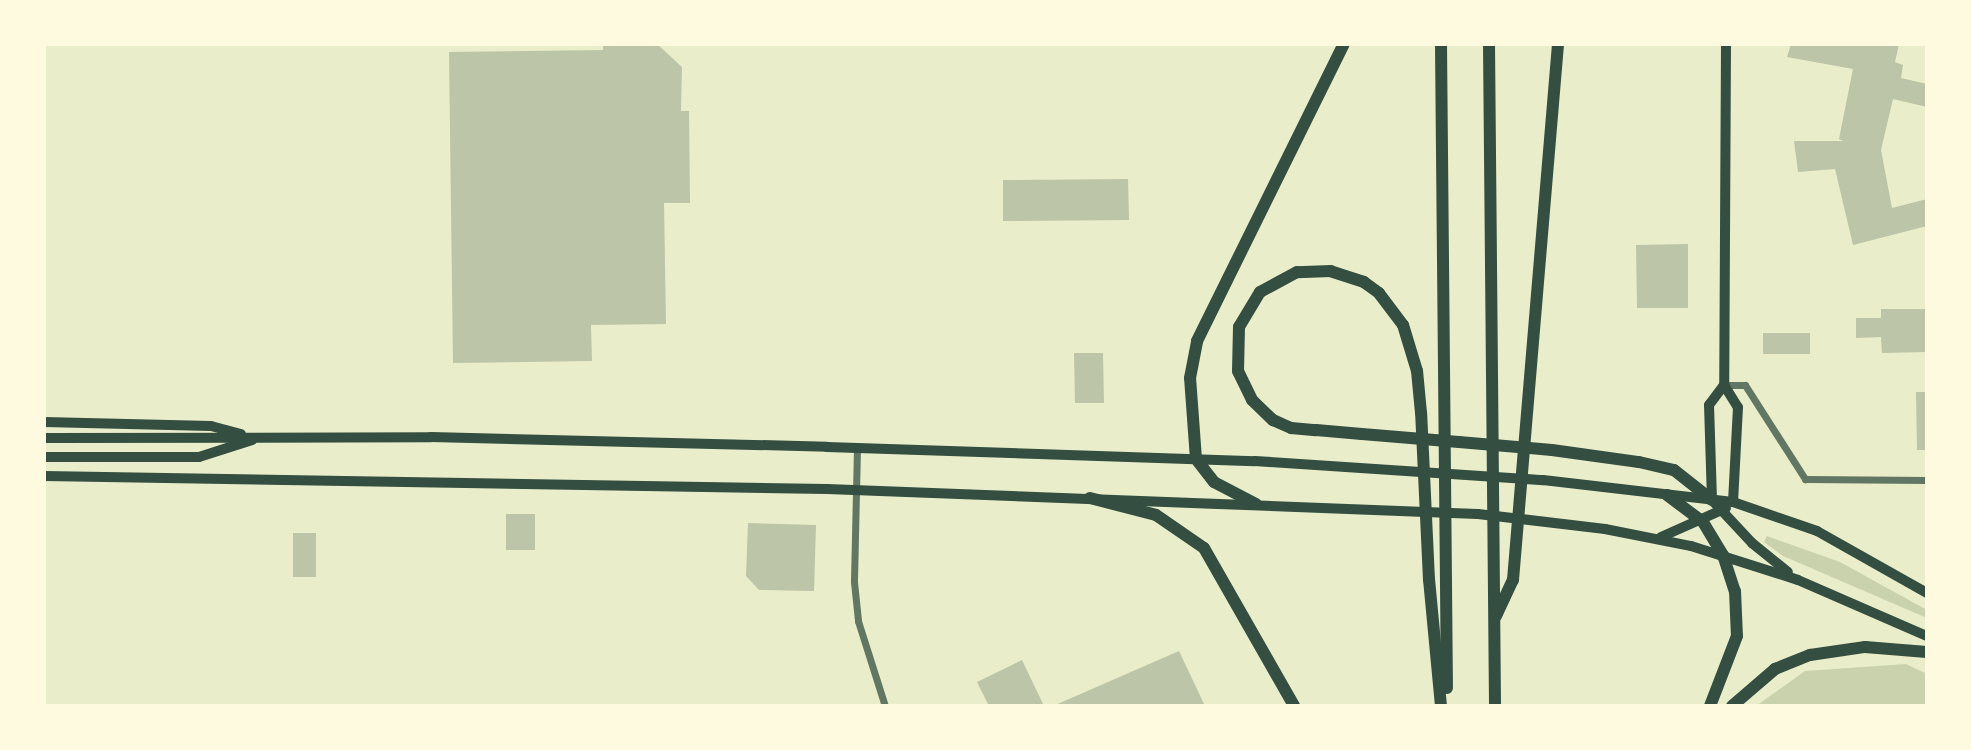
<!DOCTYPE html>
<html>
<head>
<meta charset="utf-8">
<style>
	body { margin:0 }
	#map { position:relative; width:1971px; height:750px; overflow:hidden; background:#e9edc9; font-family:"Sofia Sans Condensed",sans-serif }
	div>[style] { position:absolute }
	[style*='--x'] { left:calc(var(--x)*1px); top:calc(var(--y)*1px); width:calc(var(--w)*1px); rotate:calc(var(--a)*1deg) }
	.green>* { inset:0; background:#cad2ad }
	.building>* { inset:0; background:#bcc5a7 }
	.minor>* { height:7px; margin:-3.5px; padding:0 3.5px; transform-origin:3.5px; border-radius:3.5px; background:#617663 }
	.secondary>* { height:10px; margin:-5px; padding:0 5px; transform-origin:5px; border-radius:5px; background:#344e41 }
	.primary>* { height:10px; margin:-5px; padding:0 5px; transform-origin:5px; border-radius:5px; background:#344e41 }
	.motorway>* { height:12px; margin:-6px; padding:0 6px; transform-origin:6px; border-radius:6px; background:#344e41 }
	span { translate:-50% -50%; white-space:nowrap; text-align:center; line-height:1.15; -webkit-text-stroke:7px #fefae0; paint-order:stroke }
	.frame { position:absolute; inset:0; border:46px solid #fefae0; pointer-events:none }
</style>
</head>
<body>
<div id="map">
	<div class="green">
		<i style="clip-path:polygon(1767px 536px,1840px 562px,1927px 610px,1927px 618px,1783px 556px,1764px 542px)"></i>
		<i style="clip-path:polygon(1906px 664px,1927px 674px,1927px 706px,1756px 706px,1805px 671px)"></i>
	</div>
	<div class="building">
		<i style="clip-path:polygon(603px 44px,657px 44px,682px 67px,681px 111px,689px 111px,690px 203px,664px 203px,666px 324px,591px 325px,592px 361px,453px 363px,449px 52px,603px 50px)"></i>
		<i style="clip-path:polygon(1791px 44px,1899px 44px,1895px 62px,1903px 65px,1901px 78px,1927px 84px,1927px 107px,1893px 99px,1881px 150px,1892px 208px,1927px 199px,1927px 226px,1853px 245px,1835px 169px,1798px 172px,1794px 141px,1843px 141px,1839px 139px,1853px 69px,1787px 57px)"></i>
		<i style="clip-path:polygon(1128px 179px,1129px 220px,1003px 221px,1003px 180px)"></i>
		<i style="clip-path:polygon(1688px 244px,1688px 308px,1637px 308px,1636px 245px)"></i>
		<i style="clip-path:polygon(1881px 309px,1927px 309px,1927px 352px,1882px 353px,1881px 337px,1856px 338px,1856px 318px,1881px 318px)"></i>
		<i style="clip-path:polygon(1763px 333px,1810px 333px,1810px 354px,1763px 354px)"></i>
		<i style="clip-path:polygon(1074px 353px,1103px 353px,1104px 403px,1075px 403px)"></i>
		<i style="clip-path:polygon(1916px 392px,1927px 392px,1927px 450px,1917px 450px)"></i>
		<i style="clip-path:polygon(506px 514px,535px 514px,535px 550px,506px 550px)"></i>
		<i style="clip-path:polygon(748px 523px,816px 525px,814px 591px,759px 590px,746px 576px)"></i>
		<i style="clip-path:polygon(293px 533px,316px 533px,316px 577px,293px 577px)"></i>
		<i style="clip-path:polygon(1179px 651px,1205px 706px,1053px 706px)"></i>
		<i style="clip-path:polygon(1022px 660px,1044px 706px,989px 706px,977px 682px)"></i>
	</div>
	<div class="minor">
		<i style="--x:1724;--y:385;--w:21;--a:0"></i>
		<i style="--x:1745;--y:385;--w:112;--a:57.4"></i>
		<i style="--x:1805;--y:479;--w:122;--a:0.5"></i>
		<i style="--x:857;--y:448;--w:134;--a:91.3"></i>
		<i style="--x:854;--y:582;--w:39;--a:84"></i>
		<i style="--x:858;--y:621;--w:89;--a:72.4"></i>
	</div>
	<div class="secondary">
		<i style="--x:1726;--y:44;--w:341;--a:90.3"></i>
		<i style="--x:1724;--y:385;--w:26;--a:58"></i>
		<i style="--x:1738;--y:407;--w:95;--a:93"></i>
		<i style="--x:1712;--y:500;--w:95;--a:-91.8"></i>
		<i style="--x:1709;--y:405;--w:25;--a:-53"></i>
	</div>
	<div class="primary">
		<i style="--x:44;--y:422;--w:167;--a:1.4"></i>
		<i style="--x:211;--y:426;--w:31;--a:15"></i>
		<i style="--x:44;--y:438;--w:387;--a:-0.1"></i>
		<i style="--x:431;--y:437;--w:396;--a:1.4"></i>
		<i style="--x:827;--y:447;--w:428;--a:1.9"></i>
		<i style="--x:1255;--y:461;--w:289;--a:3.8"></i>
		<i style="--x:1543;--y:480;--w:191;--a:6.6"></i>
		<i style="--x:1733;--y:502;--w:89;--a:19"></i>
		<i style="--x:1817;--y:531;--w:126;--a:29.4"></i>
		<i style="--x:44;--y:457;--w:155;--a:0"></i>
		<i style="--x:199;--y:457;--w:56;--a:-17.8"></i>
		<i style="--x:44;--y:476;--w:783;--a:0.95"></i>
		<i style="--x:827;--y:489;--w:651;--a:2.2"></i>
		<i style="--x:1478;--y:514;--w:128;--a:6.7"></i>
		<i style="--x:1605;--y:529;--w:88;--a:11.2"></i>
		<i style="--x:1691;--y:546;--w:112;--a:17.6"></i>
		<i style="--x:1798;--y:580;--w:141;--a:23.5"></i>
		<i style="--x:1712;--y:500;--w:59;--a:47.1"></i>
		<i style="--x:1752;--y:543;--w:46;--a:38.9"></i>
		<i style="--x:1661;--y:537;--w:71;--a:-24"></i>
	</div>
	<div class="motorway">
		<i style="--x:1441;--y:44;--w:644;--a:89.47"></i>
		<i style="--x:1489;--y:44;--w:662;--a:89.48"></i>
		<i style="--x:1667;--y:495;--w:45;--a:36.9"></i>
		<i style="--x:1703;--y:522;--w:39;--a:59"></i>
		<i style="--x:1723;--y:555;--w:38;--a:72"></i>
		<i style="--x:1735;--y:591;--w:45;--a:87.5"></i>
		<i style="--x:1737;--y:636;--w:75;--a:111.1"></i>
		<i style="--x:1090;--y:498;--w:68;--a:14.4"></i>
		<i style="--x:1156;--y:515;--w:58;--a:34.5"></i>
		<i style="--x:1204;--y:548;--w:182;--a:60.3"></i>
		<i style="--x:1256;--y:504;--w:47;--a:-152.4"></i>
		<i style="--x:1214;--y:482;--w:29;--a:-128"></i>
		<i style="--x:1196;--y:459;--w:81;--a:-94.2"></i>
		<i style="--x:1190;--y:378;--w:38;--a:-79"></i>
		<i style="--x:1197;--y:341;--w:331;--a:-63.7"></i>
		<i style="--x:1496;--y:616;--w:40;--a:-65"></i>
		<i style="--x:1513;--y:580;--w:538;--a:-85.2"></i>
		<i style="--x:1441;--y:706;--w:127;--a:-95.4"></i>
		<i style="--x:1429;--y:580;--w:167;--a:-92.7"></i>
		<i style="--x:1421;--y:413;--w:42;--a:-95.4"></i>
		<i style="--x:1417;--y:371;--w:48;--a:-106.9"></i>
		<i style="--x:1403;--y:325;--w:40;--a:-127"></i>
		<i style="--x:1379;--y:293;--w:19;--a:-144"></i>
		<i style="--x:1364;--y:282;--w:35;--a:-162"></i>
		<i style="--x:1331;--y:271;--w:34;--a:178"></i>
		<i style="--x:1297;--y:272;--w:42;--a:151.6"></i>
		<i style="--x:1260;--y:292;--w:41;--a:121"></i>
		<i style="--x:1239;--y:327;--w:44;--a:91.3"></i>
		<i style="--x:1238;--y:371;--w:32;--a:64"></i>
		<i style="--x:1252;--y:400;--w:29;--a:44"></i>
		<i style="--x:1273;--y:420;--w:20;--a:24"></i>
		<i style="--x:1291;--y:428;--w:25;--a:5"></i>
		<i style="--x:1316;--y:430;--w:46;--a:5"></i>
		<i style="--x:1362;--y:434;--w:97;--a:4.7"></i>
		<i style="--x:1459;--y:442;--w:93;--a:4.9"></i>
		<i style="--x:1552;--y:450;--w:88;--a:7.9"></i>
		<i style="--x:1639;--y:462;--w:36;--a:13"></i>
		<i style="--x:1674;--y:470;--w:48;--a:38.3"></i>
		<i style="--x:1732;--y:706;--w:57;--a:-40.7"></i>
		<i style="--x:1775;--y:669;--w:38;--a:-22"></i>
		<i style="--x:1810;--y:655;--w:56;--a:-8.3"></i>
		<i style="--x:1865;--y:647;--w:62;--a:4.6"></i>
	</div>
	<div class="frame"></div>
</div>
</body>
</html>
